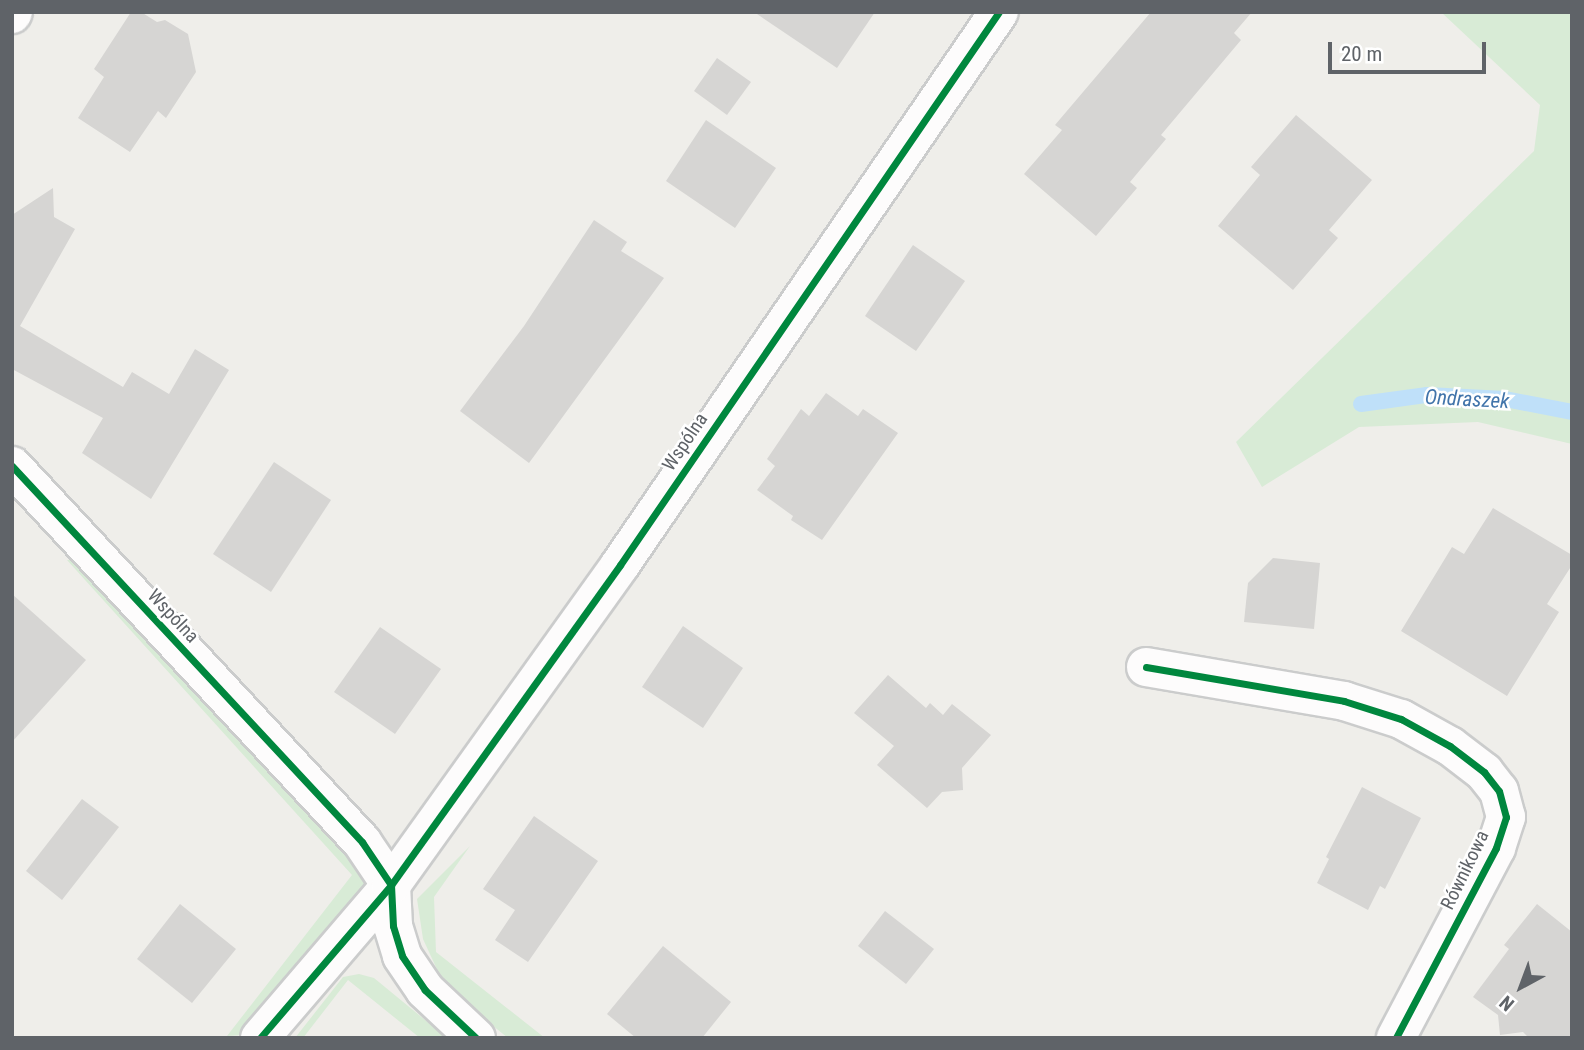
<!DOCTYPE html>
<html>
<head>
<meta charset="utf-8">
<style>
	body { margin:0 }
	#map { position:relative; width:1584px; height:1050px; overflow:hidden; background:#efeeea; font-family:"Roboto Condensed",sans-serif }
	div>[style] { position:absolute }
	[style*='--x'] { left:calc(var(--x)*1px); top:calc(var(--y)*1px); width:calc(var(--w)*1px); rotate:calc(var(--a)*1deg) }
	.green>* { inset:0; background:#d8ebd6 }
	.stream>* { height:16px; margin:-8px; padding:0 8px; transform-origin:8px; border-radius:8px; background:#bfe0f9 }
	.building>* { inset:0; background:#d6d5d3 }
	.roads { filter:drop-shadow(2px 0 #cbcccc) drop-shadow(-2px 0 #cbcccc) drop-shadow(0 2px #cbcccc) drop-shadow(0 -2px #cbcccc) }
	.street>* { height:38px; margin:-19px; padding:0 19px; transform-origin:19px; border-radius:19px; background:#fdfcfc }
	.cycleway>* { height:7px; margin:-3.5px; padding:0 3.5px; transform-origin:3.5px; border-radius:3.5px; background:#00873e }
	span { translate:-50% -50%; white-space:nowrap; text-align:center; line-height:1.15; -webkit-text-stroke:5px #fff; paint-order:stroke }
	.street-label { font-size:19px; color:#5f6368 }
	.water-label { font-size:21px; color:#4174aa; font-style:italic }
	.frame { position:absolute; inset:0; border:14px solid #5f6368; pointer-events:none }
	.north { position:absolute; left:1486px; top:952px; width:70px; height:70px; -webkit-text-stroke:5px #fff; paint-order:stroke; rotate:221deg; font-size:19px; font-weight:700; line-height:28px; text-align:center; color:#5f6368 }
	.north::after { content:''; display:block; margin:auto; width:24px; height:32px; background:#5f6368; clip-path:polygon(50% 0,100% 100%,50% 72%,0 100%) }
	.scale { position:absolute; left:1328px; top:42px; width:158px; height:32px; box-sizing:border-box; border:4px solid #5f6368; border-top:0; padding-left:9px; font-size:21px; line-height:24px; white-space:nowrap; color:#5f6368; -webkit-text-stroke:5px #fff; paint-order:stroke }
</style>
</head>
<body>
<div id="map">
	<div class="green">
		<i style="clip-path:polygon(1441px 12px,1572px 12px,1572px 444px,1478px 422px,1359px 427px,1262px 487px,1236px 442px,1534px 151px,1540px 105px)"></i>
		<i style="clip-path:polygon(78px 559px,354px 857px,366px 880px,362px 894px,244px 1035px,227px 1036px,352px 875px,67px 560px)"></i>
		<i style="clip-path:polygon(470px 846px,434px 897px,436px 952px,545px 1038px,508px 1038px,482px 1017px,441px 978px,423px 939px,417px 899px)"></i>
		<i style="clip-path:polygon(359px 974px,374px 978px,447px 1038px,420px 1038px,348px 980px,303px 1038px,295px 1038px,343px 977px)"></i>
	</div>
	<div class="stream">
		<i style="--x:1361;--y:404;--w:67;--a:-7.8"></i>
		<i style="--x:1427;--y:395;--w:78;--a:2.9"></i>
		<i style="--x:1505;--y:399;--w:68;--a:11"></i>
	</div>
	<div class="building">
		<i style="clip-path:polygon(131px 12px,141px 12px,157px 22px,165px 20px,188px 34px,196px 72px,166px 118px,158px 111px,130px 152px,78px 118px,104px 77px,94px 69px)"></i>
		<i style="clip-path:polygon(754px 12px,875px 12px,837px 68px)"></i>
		<i style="clip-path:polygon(1151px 12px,1252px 12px,1234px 33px,1241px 40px,1161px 135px,1166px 139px,1130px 182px,1137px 188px,1096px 236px,1024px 174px,1062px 130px,1055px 125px)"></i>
		<i style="clip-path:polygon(717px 58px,751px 82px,727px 115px,694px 91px)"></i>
		<i style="clip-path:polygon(1296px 115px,1372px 180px,1329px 230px,1338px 238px,1293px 290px,1218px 226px,1260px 175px,1251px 167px)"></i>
		<i style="clip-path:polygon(706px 120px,776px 168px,735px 228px,666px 181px)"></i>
		<i style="clip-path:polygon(53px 188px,54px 217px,75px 229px,20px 326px,123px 387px,132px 372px,169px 394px,195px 349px,229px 370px,151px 499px,82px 453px,103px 418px,12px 369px,12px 215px)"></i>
		<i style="clip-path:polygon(594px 220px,627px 242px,621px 251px,664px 278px,529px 463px,460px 411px,524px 326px)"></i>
		<i style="clip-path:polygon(913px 245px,965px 281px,916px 351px,865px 316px)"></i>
		<i style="clip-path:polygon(826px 393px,858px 416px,863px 409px,898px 433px,822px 540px,791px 520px,793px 516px,757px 490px,775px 466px,767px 459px,801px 409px,809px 416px)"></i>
		<i style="clip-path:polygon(274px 462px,331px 500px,271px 592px,213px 554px)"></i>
		<i style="clip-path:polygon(1493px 508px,1572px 555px,1572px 565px,1547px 604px,1559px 612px,1507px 696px,1401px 631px,1452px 547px,1464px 554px)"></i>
		<i style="clip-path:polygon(1273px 558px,1320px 563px,1314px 629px,1244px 622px,1248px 583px)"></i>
		<i style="clip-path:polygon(12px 594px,86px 660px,12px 742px)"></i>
		<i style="clip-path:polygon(683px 626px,743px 668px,703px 728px,642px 687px)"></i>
		<i style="clip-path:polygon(380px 627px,441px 669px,395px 734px,334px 692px)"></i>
		<i style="clip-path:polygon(888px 675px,926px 708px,930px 703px,943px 715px,952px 704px,991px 735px,962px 768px,963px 790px,942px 792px,927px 808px,877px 765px,894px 746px,854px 713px)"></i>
		<i style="clip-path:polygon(1362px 787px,1421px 818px,1385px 889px,1380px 886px,1368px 910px,1317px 883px,1329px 859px,1326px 857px)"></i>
		<i style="clip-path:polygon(82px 799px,119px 827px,62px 900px,26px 871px)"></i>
		<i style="clip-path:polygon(534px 816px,598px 861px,528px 962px,495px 940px,515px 910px,483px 889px)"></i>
		<i style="clip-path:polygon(180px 904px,236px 949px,192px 1003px,137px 959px)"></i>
		<i style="clip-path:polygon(1537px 904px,1572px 932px,1572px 1038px,1529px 1038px,1523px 1032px,1500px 1035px,1498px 1015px,1473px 997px,1509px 949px,1504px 945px)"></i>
		<i style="clip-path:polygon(885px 911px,934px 949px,906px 984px,858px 946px)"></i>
		<i style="clip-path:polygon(663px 946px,731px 1002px,702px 1038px,636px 1038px,607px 1014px)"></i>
	</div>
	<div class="roads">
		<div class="street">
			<i style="--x:12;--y:14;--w:2;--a:-63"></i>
			<i style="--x:12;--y:466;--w:514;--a:47.05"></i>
			<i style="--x:362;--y:842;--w:52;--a:56"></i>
			<i style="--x:1146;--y:667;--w:201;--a:9.7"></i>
			<i style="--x:1344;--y:701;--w:60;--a:17.5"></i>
			<i style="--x:1401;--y:719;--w:56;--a:28.9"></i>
			<i style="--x:1450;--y:746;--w:43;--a:37.4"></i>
			<i style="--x:1484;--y:772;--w:24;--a:52"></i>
			<i style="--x:1499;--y:791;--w:27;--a:75"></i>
			<i style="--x:1506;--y:817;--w:33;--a:108"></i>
			<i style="--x:1496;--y:848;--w:215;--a:117.8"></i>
			<i style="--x:391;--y:885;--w:41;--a:87.2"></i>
			<i style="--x:393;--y:926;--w:31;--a:73"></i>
			<i style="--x:402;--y:956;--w:41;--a:55.9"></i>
			<i style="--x:425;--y:990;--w:70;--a:43.3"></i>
			<i style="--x:260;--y:1038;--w:201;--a:-49.4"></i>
			<i style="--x:391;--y:885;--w:393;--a:-54.4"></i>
			<i style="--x:620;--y:565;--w:670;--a:-55.58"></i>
		</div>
	</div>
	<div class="cycleway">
		<i style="--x:12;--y:466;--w:514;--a:47.05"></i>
		<i style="--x:362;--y:842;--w:52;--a:56"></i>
		<i style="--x:1146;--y:667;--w:201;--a:9.7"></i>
		<i style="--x:1344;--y:701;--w:60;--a:17.5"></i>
		<i style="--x:1401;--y:719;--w:56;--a:28.9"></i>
		<i style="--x:1450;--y:746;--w:43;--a:37.4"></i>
		<i style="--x:1484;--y:772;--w:24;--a:52"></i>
		<i style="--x:1499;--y:791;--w:27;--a:75"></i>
		<i style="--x:1506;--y:817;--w:33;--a:108"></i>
		<i style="--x:1496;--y:848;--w:215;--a:117.8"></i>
		<i style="--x:391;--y:885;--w:41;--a:87.2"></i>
		<i style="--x:393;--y:926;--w:31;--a:73"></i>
		<i style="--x:402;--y:956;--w:41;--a:55.9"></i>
		<i style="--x:425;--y:990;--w:70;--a:43.3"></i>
		<i style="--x:260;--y:1038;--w:201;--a:-49.4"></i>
		<i style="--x:391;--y:885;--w:393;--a:-54.4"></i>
		<i style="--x:620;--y:565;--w:670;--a:-55.58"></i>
	</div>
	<div class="street-label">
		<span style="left:685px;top:442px;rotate:-56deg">Wspólna</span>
		<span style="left:173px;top:616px;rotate:47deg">Wspólna</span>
		<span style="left:1465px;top:870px;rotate:-64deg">Równikowa</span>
	</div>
	<div class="water-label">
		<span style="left:1467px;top:399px;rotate:3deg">Ondraszek</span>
	</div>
	<div class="frame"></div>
	<div class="north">N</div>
	<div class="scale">20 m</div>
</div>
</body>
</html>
